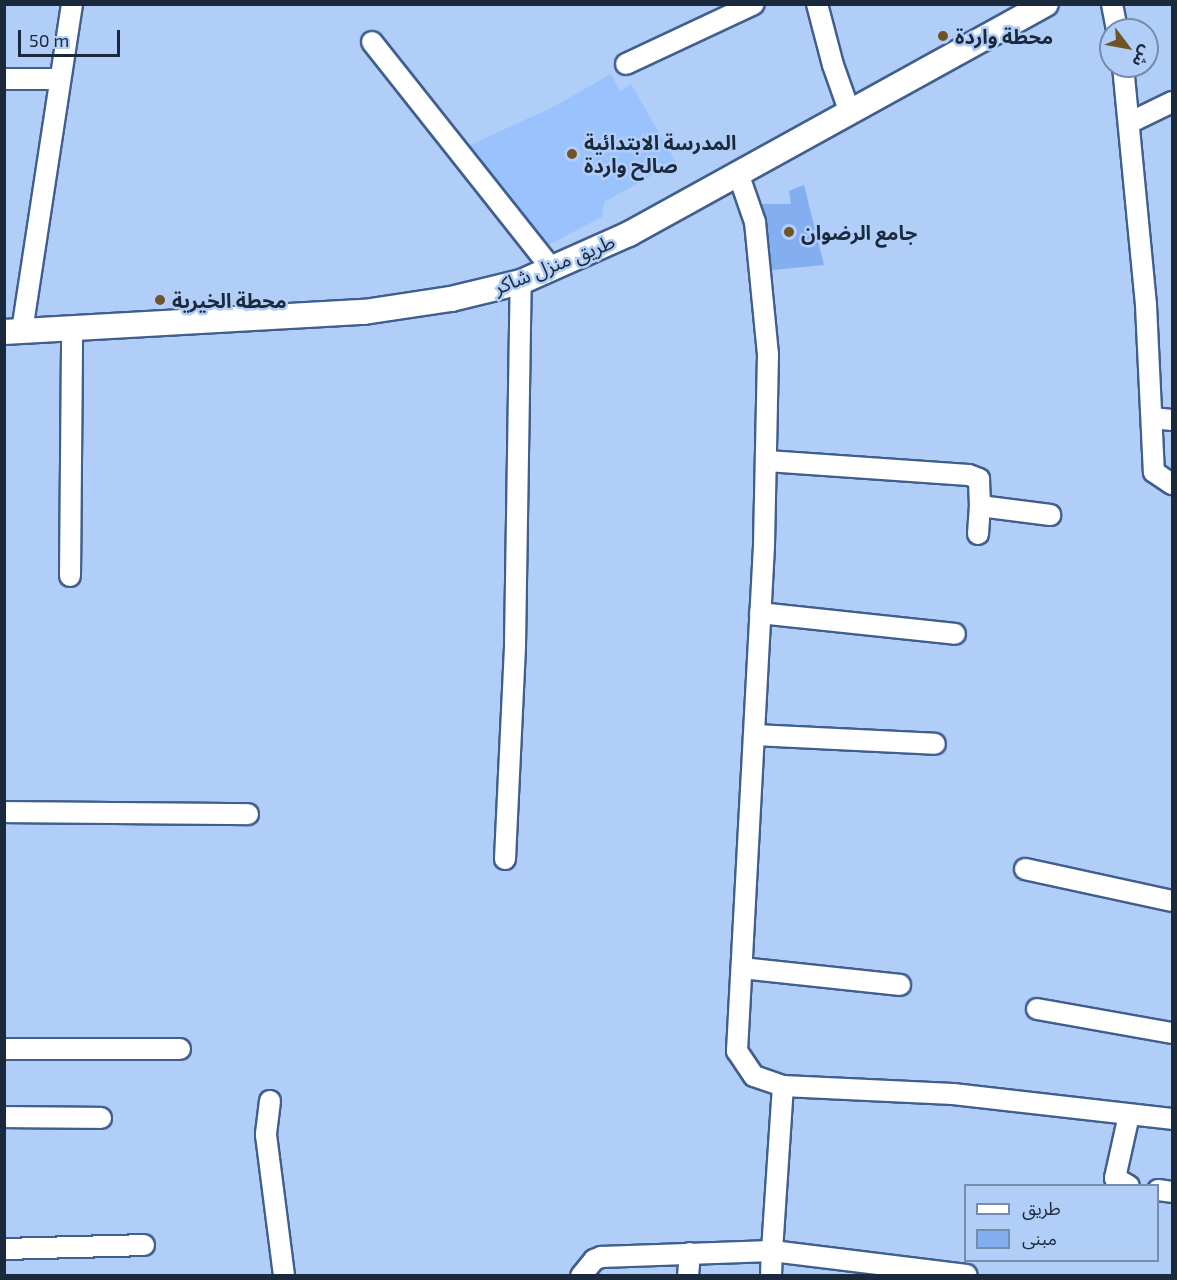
<!DOCTYPE html>
<html>
<head>
<meta charset="utf-8">
<style>
	body { margin:0 }
	#map { position:relative; width:1177px; height:1280px; overflow:hidden; background:#b1cef8; font-family:"Exo 2","Noto Sans Arabic",sans-serif }
	div>[style] { position:absolute }
	[style*='--x'] { left:calc(var(--x)*1px); top:calc(var(--y)*1px); width:calc(var(--w)*1px); rotate:calc(var(--a)*1deg) }
	.built>* { inset:0; background:#9ac2fd }
	.building>* { inset:0; background:#83aff0 }
	.roads { filter:drop-shadow(2px 0 #405f8d) drop-shadow(-2px 0 #405f8d) drop-shadow(0 2px #405f8d) drop-shadow(0 -2px #405f8d) }
	.minor>* { height:20px; margin:-10px; padding:0 10px; transform-origin:10px; border-radius:10px; background:#fff }
	.major>* { height:24px; margin:-12px; padding:0 12px; transform-origin:12px; border-radius:12px; background:#fff }
	.dots>* { width:16px; height:16px; translate:-50% -50%; box-sizing:border-box; border:3px solid #b1cef8; border-radius:50% }
	span { translate:-50% -50%; white-space:nowrap; text-align:center; line-height:1.15; -webkit-text-stroke:5px #b1cef8; paint-order:stroke }
	.poi-label { font-size:20px; color:#1b293d; font-weight:700 }
	.left { translate:0 -50%; text-align:left }
	.street-label { font-size:20px; color:#1b293d }
	.frame { position:absolute; inset:0; border:6px solid #1b293d; pointer-events:none }
	.legend { position:absolute; left:964px; top:1184px; width:195px; height:78px; box-sizing:border-box; background:#b1cef8; border:2px solid #758cad; margin:0; padding:8px 10px; list-style:none; font-size:18px; color:#1b293d }
	.legend li { display:flex; align-items:center; gap:12px; height:30px }
	.legend b { width:30px; border:2px solid #758cad }
	.north { position:absolute; left:1099px; top:18px; width:60px; height:60px; box-sizing:border-box; background:#b1cef8; border:2px solid #758cad; border-radius:50%; rotate:122deg; font-size:16px; font-weight:700; line-height:24px; text-align:center; color:#1b293d }
	.north::after { content:''; display:block; margin:auto; width:21px; height:27px; background:#705427; clip-path:polygon(50% 0,100% 100%,50% 72%,0 100%) }
	.scale { position:absolute; left:18px; top:30px; width:102px; height:27px; box-sizing:border-box; border:3px solid #1b293d; border-top:0; padding-left:8px; font-size:18px; line-height:21px; white-space:nowrap; color:#1b293d; -webkit-text-stroke:4px #b1cef8; paint-order:stroke }
</style>
</head>
<body>
<div id="map">
	<div class="built">
		<i style="clip-path:polygon(611px 74px,620px 91px,631px 84px,676px 162px,604px 202px,602px 217px,548px 245px,466px 147px,555px 106px)"></i>
	</div>
	<div class="building">
		<i style="clip-path:polygon(804px 185px,824px 265px,772px 270px,761px 204px,791px 204px,789px 191px)"></i>
	</div>
	<div class="roads">
		<div class="minor">
			<i style="--x:817;--y:4;--w:63;--a:75.3"></i>
			<i style="--x:833;--y:65;--w:51;--a:70.5"></i>
			<i style="--x:1112;--y:4;--w:26;--a:79"></i>
			<i style="--x:372;--y:42;--w:288;--a:51.6"></i>
			<i style="--x:626;--y:64;--w:141;--a:-25.1"></i>
			<i style="--x:1123;--y:66;--w:240;--a:84.5"></i>
			<i style="--x:1146;--y:305;--w:167;--a:87.3"></i>
			<i style="--x:1154;--y:472;--w:22;--a:34"></i>
			<i style="--x:4;--y:79;--w:55;--a:0"></i>
			<i style="--x:1129;--y:123;--w:48;--a:-26"></i>
			<i style="--x:738;--y:173;--w:52;--a:70.9"></i>
			<i style="--x:755;--y:222;--w:133;--a:84.4"></i>
			<i style="--x:768;--y:354;--w:192;--a:91.2"></i>
			<i style="--x:764;--y:546;--w:506;--a:93.06"></i>
			<i style="--x:737;--y:1051;--w:30;--a:56"></i>
			<i style="--x:754;--y:1076;--w:31;--a:19"></i>
			<i style="--x:783;--y:1086;--w:170;--a:2.7"></i>
			<i style="--x:953;--y:1094;--w:220;--a:6.5"></i>
			<i style="--x:22;--y:331;--w:331;--a:-81.3"></i>
			<i style="--x:1153;--y:418;--w:19;--a:6"></i>
			<i style="--x:767;--y:461;--w:202;--a:4"></i>
			<i style="--x:969;--y:475;--w:11;--a:22"></i>
			<i style="--x:979;--y:479;--w:27;--a:88"></i>
			<i style="--x:980;--y:506;--w:71;--a:7.3"></i>
			<i style="--x:978;--y:534;--w:28;--a:-86"></i>
			<i style="--x:70;--y:576;--w:248;--a:-89.5"></i>
			<i style="--x:760;--y:613;--w:196;--a:6.1"></i>
			<i style="--x:754;--y:735;--w:181;--a:2.8"></i>
			<i style="--x:4;--y:812;--w:244;--a:0.5"></i>
			<i style="--x:505;--y:859;--w:214;--a:-87.3"></i>
			<i style="--x:515;--y:645;--w:363;--a:-89.1"></i>
			<i style="--x:1025;--y:869;--w:150;--a:12.3"></i>
			<i style="--x:742;--y:968;--w:159;--a:6.1"></i>
			<i style="--x:1037;--y:1009;--w:137;--a:10.1"></i>
			<i style="--x:4;--y:1049;--w:176;--a:0"></i>
			<i style="--x:270;--y:1101;--w:34;--a:97"></i>
			<i style="--x:266;--y:1135;--w:142;--a:82.7"></i>
			<i style="--x:1129;--y:1115;--w:65;--a:102.5"></i>
			<i style="--x:1115;--y:1178;--w:16;--a:30"></i>
			<i style="--x:4;--y:1117;--w:97;--a:0.6"></i>
			<i style="--x:1158;--y:1190;--w:14;--a:8"></i>
			<i style="--x:4;--y:1249;--w:140;--a:-1.6"></i>
			<i style="--x:581;--y:1276;--w:21;--a:-51"></i>
			<i style="--x:594;--y:1260;--w:8;--a:-23"></i>
			<i style="--x:601;--y:1257;--w:171;--a:-2"></i>
			<i style="--x:772;--y:1251;--w:165;--a:-86.2"></i>
			<i style="--x:688;--y:1276;--w:23;--a:-85"></i>
			<i style="--x:771;--y:1276;--w:25;--a:-88"></i>
			<i style="--x:772;--y:1251;--w:196;--a:7"></i>
		</div>
		<div class="major">
			<i style="--x:4;--y:332;--w:361;--a:-3.2"></i>
			<i style="--x:364;--y:312;--w:88;--a:-8.5"></i>
			<i style="--x:451;--y:299;--w:72;--a:-13.7"></i>
			<i style="--x:521;--y:282;--w:118;--a:-24"></i>
			<i style="--x:629;--y:234;--w:476;--a:-28.9"></i>
		</div>
	</div>
	<div class="dots">
		<i style="left:943px;top:36px;background:#705427"></i>
		<i style="left:572px;top:154px;background:#705427"></i>
		<i style="left:789px;top:232px;background:#705427"></i>
		<i style="left:160px;top:300px;background:#705427"></i>
	</div>
	<div class="poi-label">
		<span class="left" style="left:955px;top:36px">محطة واردة</span>
		<span class="left" style="left:584px;top:154px">المدرسة الابتدائية<br>صالح واردة</span>
		<span class="left" style="left:801px;top:232px">جامع الرضوان</span>
		<span class="left" style="left:172px;top:300px">محطة الخيرية</span>
	</div>
	<div class="street-label">
		<span style="left:554px;top:264px;rotate:-22deg">طريق منزل شاكر</span>
	</div>
	<div class="frame"></div>
	<ul class="legend">
	<li><b style="height:8px;background:#fff"></b>طريق</li>
	<li><b style="height:16px;background:#83aff0"></b>مبنى</li>
	</ul>
	<div class="north">ش</div>
	<div class="scale">50 m</div>
</div>
</body>
</html>
